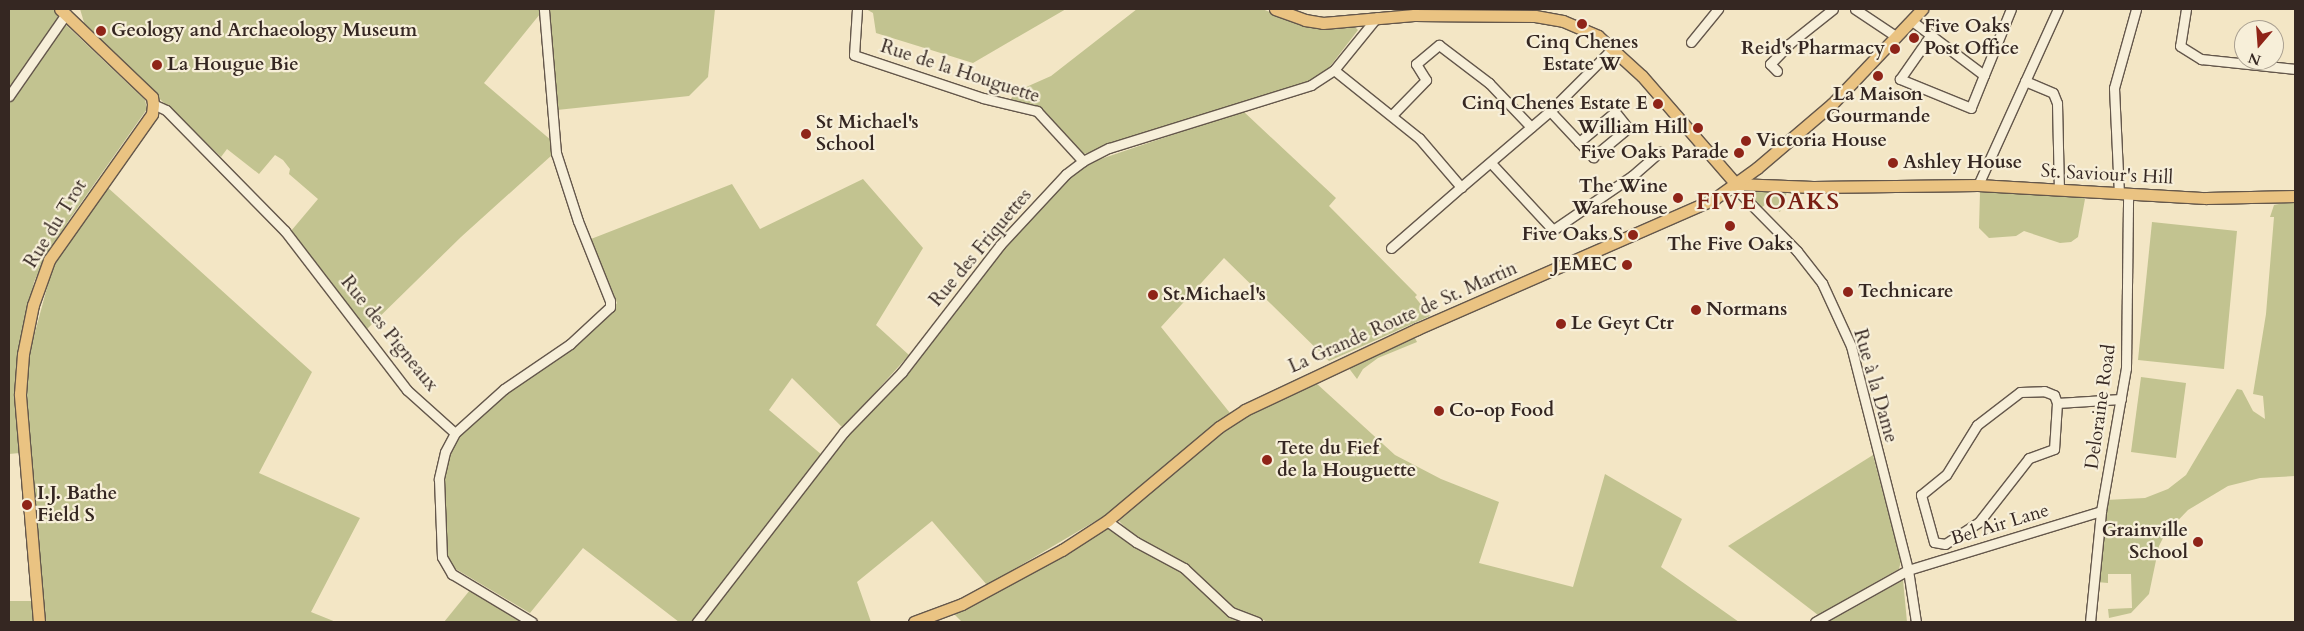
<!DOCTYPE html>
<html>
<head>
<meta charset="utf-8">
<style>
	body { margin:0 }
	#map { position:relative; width:2304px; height:631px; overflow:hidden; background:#f3e6c5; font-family:Cardo,serif }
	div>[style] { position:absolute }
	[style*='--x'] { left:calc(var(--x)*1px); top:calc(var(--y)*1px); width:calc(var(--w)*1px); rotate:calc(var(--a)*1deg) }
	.green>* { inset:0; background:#c2c390 }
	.roads { filter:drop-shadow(1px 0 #64574b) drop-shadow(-1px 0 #64574b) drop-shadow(0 1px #64574b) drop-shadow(0 -1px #64574b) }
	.minor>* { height:9px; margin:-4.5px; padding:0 4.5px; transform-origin:4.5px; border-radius:4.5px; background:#f7efd9 }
	.major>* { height:11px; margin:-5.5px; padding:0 5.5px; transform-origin:5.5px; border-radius:5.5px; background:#eac382 }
	.dots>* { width:14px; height:14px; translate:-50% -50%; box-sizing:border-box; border:2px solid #f7efd9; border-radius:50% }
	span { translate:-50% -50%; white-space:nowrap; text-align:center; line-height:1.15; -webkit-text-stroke:4.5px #f7efd9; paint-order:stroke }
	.poi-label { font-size:19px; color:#352722; font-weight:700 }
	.left { translate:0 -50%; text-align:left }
	.right { translate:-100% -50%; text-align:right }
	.street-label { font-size:19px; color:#352722 }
	.district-label { font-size:24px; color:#7a1f14; font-weight:700; letter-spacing:1px }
	.frame { position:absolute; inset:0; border:10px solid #352722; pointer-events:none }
	.north { position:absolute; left:2234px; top:20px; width:50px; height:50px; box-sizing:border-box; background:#f7efd9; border:1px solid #a99f90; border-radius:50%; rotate:198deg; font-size:14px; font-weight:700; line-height:20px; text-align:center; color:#352722 }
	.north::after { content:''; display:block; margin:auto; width:18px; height:22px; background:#8f2418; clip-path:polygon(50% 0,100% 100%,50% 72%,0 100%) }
</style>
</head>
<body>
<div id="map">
	<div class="green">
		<i style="clip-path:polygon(9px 9px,53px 9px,58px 13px,57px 21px,9px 91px)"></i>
		<i style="clip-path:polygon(80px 9px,540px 9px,540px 14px,484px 83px,552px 141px,552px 155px,461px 237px,367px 329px,291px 231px,318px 199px,289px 174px,290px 169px,283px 160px,275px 155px,259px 174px,227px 149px,221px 157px,86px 29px)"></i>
		<i style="clip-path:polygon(547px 9px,715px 9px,708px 77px,689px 96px,557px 110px)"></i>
		<i style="clip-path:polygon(866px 9px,1066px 9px,973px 63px,876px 33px,873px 13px)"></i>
		<i style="clip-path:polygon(1137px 9px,1262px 9px,1311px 27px,1355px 27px,1358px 30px,1328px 69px,1309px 81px,1084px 154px,1040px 108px,1011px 99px,1015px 92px,1051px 76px)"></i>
		<i style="clip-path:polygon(66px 25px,145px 100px,147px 109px,71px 217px,46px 256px,34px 282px,19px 355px,20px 453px,9px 454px,9px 103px,58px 29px)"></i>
		<i style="clip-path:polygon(1243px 111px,1336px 198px,1329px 206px,1417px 295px,1415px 297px,1430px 316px,1329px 361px,1224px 258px,1161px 327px,1230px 413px,1104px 516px,987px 585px,932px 521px,857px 582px,871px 622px,699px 622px,832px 452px,904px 377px,1002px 246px,1080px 166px)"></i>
		<i style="clip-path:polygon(863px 179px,923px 248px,876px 325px,909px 355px,843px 428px,792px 378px,769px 410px,822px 455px,693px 622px,679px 622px,583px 548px,530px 613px,449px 565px,444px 543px,442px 490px,449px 454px,458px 437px,505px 393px,552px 363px,611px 311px,617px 303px,591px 239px,732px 184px,760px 229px)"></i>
		<i style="clip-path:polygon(106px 186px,312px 372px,259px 473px,360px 518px,311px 612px,336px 622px,43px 622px,27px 397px,28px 358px,54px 262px)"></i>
		<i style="clip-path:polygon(1747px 192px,1787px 192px,1780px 212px,1767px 203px,1759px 210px,1747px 198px)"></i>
		<i style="clip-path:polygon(1980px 192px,2082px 196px,2085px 199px,2078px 237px,2071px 242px,2060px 243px,2024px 231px,2016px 236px,1989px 238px,1979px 228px)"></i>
		<i style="clip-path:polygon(2295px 201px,2295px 476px,2260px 478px,2228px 486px,2188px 510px,2165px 534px,2159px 546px,2149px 594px,2131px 613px,2109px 618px,2108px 609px,2132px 608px,2131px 574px,2108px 574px,2108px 583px,2097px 582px,2106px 500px,2145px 498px,2168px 489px,2186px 475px,2237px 389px,2242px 390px,2253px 411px,2265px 419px,2263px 396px,2253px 394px,2266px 314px,2274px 217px,2270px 217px,2274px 205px)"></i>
		<i style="clip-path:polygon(2152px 222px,2237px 231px,2224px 369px,2138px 360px)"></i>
		<i style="clip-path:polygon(1414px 336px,1417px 342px,1378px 358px,1363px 369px,1357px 379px,1348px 367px)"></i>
		<i style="clip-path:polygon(2141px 377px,2186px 383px,2176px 458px,2131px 452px)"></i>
		<i style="clip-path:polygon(1316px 383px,1395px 455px,1441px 479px,1499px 502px,1479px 563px,1573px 587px,1605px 474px,1682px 519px,1661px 567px,1739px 622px,1268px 622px,1237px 610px,1185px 565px,1133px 536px,1119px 521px,1229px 424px)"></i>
		<i style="clip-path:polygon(1873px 455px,1901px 561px,1899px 569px,1818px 615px,1728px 546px)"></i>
		<i style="clip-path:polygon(1103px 529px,1110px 529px,1170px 564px,1190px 578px,1230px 618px,1240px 622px,962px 622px,954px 614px,1023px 578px)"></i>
		<i style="clip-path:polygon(1903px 580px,1907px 622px,1824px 622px,1848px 611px)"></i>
		<i style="clip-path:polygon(470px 590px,524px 622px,444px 622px)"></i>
		<i style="clip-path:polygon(9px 601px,33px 601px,33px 622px,9px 622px)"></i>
	</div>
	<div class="roads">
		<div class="minor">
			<i style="--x:857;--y:9;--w:46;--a:93.7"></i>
			<i style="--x:854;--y:55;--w:136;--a:18.4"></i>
			<i style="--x:983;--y:98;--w:56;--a:13.5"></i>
			<i style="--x:1037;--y:111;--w:68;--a:47.4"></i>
			<i style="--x:1855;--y:9;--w:50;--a:33.7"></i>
			<i style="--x:2186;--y:9;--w:37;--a:99"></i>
			<i style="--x:2180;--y:46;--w:25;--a:32"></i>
			<i style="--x:2201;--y:59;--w:95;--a:6.1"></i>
			<i style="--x:1912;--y:21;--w:90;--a:36.9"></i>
			<i style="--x:1984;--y:75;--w:35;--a:112"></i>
			<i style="--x:1971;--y:108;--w:77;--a:-157.8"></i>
			<i style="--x:1900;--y:79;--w:52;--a:-55.1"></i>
			<i style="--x:1691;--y:42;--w:43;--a:-50.7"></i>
			<i style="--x:1334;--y:70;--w:109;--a:38.7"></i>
			<i style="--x:1419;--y:138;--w:65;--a:49.4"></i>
			<i style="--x:1461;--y:187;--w:117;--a:-40.5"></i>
			<i style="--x:1550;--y:111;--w:89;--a:-45"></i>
			<i style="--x:1777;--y:71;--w:10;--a:-135"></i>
			<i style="--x:1770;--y:64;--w:28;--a:-46"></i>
			<i style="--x:1789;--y:44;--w:56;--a:-38.5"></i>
			<i style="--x:1984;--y:75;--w:71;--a:-67.8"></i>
			<i style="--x:2025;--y:81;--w:30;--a:23"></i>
			<i style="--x:2053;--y:93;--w:11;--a:68"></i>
			<i style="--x:2057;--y:103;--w:87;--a:88.7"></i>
			<i style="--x:9;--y:96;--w:100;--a:-55.2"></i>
			<i style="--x:153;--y:104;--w:14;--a:25"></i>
			<i style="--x:166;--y:110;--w:170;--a:45.5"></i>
			<i style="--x:285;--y:231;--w:200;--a:52.5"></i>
			<i style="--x:407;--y:390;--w:64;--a:41.9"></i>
			<i style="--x:455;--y:433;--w:21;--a:118"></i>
			<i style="--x:445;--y:452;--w:28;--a:103"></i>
			<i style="--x:439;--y:479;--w:78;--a:87.8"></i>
			<i style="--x:442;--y:557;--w:20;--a:60"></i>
			<i style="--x:452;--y:574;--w:93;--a:31"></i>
			<i style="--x:1550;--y:111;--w:42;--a:46.9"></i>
			<i style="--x:1579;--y:142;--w:21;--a:47"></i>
			<i style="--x:1593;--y:157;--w:45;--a:-39.6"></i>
			<i style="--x:1628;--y:128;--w:21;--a:-129"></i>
			<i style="--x:1615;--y:112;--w:47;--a:140.2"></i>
			<i style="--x:1392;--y:115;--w:49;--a:-45.8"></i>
			<i style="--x:1426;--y:80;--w:19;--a:-122"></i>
			<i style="--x:1416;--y:64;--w:30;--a:-40"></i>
			<i style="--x:1439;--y:45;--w:63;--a:37.2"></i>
			<i style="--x:1489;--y:83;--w:61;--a:46.3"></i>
			<i style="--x:1491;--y:163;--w:91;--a:47.2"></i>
			<i style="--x:1553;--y:230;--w:96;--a:-34.4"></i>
			<i style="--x:1632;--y:176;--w:37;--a:-41"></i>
			<i style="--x:1736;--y:184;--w:9;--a:69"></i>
			<i style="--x:1739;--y:192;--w:83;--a:45.5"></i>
			<i style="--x:1797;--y:251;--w:41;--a:52"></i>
			<i style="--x:1822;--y:283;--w:69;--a:65.3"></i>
			<i style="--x:1851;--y:346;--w:231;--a:75.7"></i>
			<i style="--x:1908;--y:570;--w:53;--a:81.3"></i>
			<i style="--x:1978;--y:185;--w:193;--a:-65.6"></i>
			<i style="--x:2119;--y:194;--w:106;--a:-92.7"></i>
			<i style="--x:2114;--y:88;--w:82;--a:-74.4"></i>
			<i style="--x:1391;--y:248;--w:93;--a:-41.1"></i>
			<i style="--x:2044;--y:391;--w:11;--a:22"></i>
			<i style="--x:2054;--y:395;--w:9;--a:69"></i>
			<i style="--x:2057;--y:403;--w:46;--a:93.7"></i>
			<i style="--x:2054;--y:449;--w:27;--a:160"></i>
			<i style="--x:2029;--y:458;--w:81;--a:128"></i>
			<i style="--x:1979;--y:522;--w:40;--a:147.1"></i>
			<i style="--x:1945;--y:544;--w:11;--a:-170"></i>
			<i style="--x:1934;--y:542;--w:49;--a:-105.5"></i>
			<i style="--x:1921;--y:495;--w:32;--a:-39"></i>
			<i style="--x:1946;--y:475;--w:59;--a:-58.2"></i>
			<i style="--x:1977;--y:425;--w:54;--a:-37.5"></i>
			<i style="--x:2020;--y:392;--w:24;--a:-2"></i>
			<i style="--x:2057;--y:403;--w:64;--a:-3.6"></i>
			<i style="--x:455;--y:433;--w:66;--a:-41.9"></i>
			<i style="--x:504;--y:389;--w:80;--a:-34.3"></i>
			<i style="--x:570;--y:344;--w:54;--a:-42.8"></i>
			<i style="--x:610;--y:307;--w:6;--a:-90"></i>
			<i style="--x:610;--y:301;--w:86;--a:-111.8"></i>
			<i style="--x:578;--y:221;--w:71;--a:-107.9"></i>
			<i style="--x:556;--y:153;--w:144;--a:-94.8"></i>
			<i style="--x:1107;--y:521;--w:36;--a:36"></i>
			<i style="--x:1136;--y:542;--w:55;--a:28.4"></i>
			<i style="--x:1184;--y:568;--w:64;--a:43.1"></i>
			<i style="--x:1231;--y:612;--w:28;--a:21"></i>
			<i style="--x:697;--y:622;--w:240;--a:-52.3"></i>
			<i style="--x:844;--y:432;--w:83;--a:-46"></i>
			<i style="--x:902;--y:372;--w:160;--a:-52.3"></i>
			<i style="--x:1000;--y:245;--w:97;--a:-47.1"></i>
			<i style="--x:1066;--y:174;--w:21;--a:-37"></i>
			<i style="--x:1083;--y:161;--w:29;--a:-27"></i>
			<i style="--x:1109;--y:148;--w:212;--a:-17.3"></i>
			<i style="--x:1311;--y:85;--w:27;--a:-33"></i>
			<i style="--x:1334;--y:70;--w:68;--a:-50.9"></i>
			<i style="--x:1815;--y:622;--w:107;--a:-29.2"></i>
			<i style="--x:1908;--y:570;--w:202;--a:-17"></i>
			<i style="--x:2090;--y:622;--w:112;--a:-84.3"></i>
			<i style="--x:2101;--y:511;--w:145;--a:-80.1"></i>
			<i style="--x:2126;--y:368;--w:174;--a:-89.3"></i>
		</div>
		<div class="major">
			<i style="--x:1275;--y:9;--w:32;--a:20"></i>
			<i style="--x:1305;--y:20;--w:18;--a:9"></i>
			<i style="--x:1323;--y:23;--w:91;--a:-5"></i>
			<i style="--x:1414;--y:15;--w:121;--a:0.5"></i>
			<i style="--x:1535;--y:16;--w:28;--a:10"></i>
			<i style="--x:1563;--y:21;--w:38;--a:23"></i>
			<i style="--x:1598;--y:36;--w:59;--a:42.3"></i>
			<i style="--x:1642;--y:76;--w:143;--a:49"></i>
			<i style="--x:1736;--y:184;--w:77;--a:2.2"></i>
			<i style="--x:1813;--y:187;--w:165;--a:-0.7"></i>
			<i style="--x:1978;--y:185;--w:228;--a:3.3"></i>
			<i style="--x:2206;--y:198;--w:89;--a:-1.3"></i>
			<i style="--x:39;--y:622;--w:229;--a:-94.8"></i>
			<i style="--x:20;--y:394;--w:40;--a:-85.7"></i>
			<i style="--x:23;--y:354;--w:50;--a:-78.5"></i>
			<i style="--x:33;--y:305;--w:48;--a:-70.4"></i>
			<i style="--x:49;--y:260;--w:179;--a:-54.8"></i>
			<i style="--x:152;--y:114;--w:10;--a:-84"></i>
			<i style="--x:153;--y:104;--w:7;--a:-98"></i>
			<i style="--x:152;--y:97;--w:127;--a:-136.3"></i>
			<i style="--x:914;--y:622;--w:51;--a:-20.6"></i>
			<i style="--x:962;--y:604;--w:114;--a:-28.4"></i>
			<i style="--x:1062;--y:550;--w:54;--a:-32.8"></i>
			<i style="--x:1107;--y:521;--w:146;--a:-40"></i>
			<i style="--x:1219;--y:427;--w:31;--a:-33"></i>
			<i style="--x:1245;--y:410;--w:190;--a:-25.2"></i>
			<i style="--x:1417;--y:329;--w:324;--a:-23.6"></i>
			<i style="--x:1714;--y:199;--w:53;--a:-35.8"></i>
			<i style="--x:1757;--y:168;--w:99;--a:-40.5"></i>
			<i style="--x:1832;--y:104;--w:131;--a:-46.5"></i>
		</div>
	</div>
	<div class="dots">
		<i style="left:1582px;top:24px;background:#8f2418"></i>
		<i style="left:101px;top:31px;background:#8f2418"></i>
		<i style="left:1914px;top:38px;background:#8f2418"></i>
		<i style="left:1895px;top:49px;background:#8f2418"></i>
		<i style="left:157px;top:65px;background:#8f2418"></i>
		<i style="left:1878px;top:76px;background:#8f2418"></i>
		<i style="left:1658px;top:104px;background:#8f2418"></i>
		<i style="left:1698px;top:128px;background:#8f2418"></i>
		<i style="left:806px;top:134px;background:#8f2418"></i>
		<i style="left:1746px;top:141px;background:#8f2418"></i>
		<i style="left:1739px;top:153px;background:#8f2418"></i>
		<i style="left:1893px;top:163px;background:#8f2418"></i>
		<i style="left:1678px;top:198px;background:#8f2418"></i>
		<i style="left:1730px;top:226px;background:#8f2418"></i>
		<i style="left:1633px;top:235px;background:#8f2418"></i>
		<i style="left:1627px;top:265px;background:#8f2418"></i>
		<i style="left:1848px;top:292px;background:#8f2418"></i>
		<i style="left:1153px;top:295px;background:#8f2418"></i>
		<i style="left:1696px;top:310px;background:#8f2418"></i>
		<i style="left:1561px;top:324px;background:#8f2418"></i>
		<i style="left:1439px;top:411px;background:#8f2418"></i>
		<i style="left:1267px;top:460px;background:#8f2418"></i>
		<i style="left:27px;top:505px;background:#8f2418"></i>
		<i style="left:2198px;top:542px;background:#8f2418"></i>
	</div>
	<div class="poi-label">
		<span class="left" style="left:1924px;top:38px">Five Oaks<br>Post Office</span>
		<span class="left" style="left:111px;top:31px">Geology and Archaeology Museum</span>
		<span style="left:1582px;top:54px">Cinq Chenes<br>Estate W</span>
		<span class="right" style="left:1885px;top:49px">Reid's Pharmacy</span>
		<span class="left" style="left:167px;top:65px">La Hougue Bie</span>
		<span style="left:1878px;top:106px">La Maison<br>Gourmande</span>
		<span class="right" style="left:1648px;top:104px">Cinq Chenes Estate E</span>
		<span class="left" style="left:816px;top:134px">St Michael's<br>School</span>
		<span class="right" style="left:1688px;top:128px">William Hill</span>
		<span class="left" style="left:1756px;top:141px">Victoria House</span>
		<span class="right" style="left:1729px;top:153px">Five Oaks Parade</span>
		<span class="left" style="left:1903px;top:163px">Ashley House</span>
		<span class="right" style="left:1668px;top:198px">The Wine<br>Warehouse</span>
		<span class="right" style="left:1623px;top:235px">Five Oaks S</span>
		<span style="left:1730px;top:245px">The Five Oaks</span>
		<span class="right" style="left:1617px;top:265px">JEMEC</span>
		<span class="left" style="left:1858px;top:292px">Technicare</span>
		<span class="left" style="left:1163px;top:295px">St.Michael's</span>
		<span class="left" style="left:1706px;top:310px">Normans</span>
		<span class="left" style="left:1571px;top:324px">Le Geyt Ctr</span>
		<span class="left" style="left:1449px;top:411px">Co-op Food</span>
		<span class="left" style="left:1277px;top:460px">Tete du Fief<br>de la Houguette</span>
		<span class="left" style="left:37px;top:505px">I.J. Bathe<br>Field S</span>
		<span class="right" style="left:2188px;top:542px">Grainville<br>School</span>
	</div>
	<div class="street-label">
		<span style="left:960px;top:72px;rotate:18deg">Rue de la Houguette</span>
		<span style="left:2107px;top:175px;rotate:3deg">St. Saviour's Hill</span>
		<span style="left:56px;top:224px;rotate:-58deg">Rue du Trot</span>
		<span style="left:981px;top:248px;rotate:-50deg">Rue des Friquettes</span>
		<span style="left:1403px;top:318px;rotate:-24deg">La Grande Route de St. Martin</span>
		<span style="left:389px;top:334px;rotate:51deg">Rue des Pigneaux</span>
		<span style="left:1875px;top:386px;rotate:74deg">Rue à la Dame</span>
		<span style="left:2101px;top:407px;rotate:-82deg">Deloraine Road</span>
		<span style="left:2000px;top:525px;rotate:-17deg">Bel Air Lane</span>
	</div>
	<div class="district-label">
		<span style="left:1768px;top:202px">FIVE OAKS</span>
	</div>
	<div class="frame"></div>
	<div class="north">N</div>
</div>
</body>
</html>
